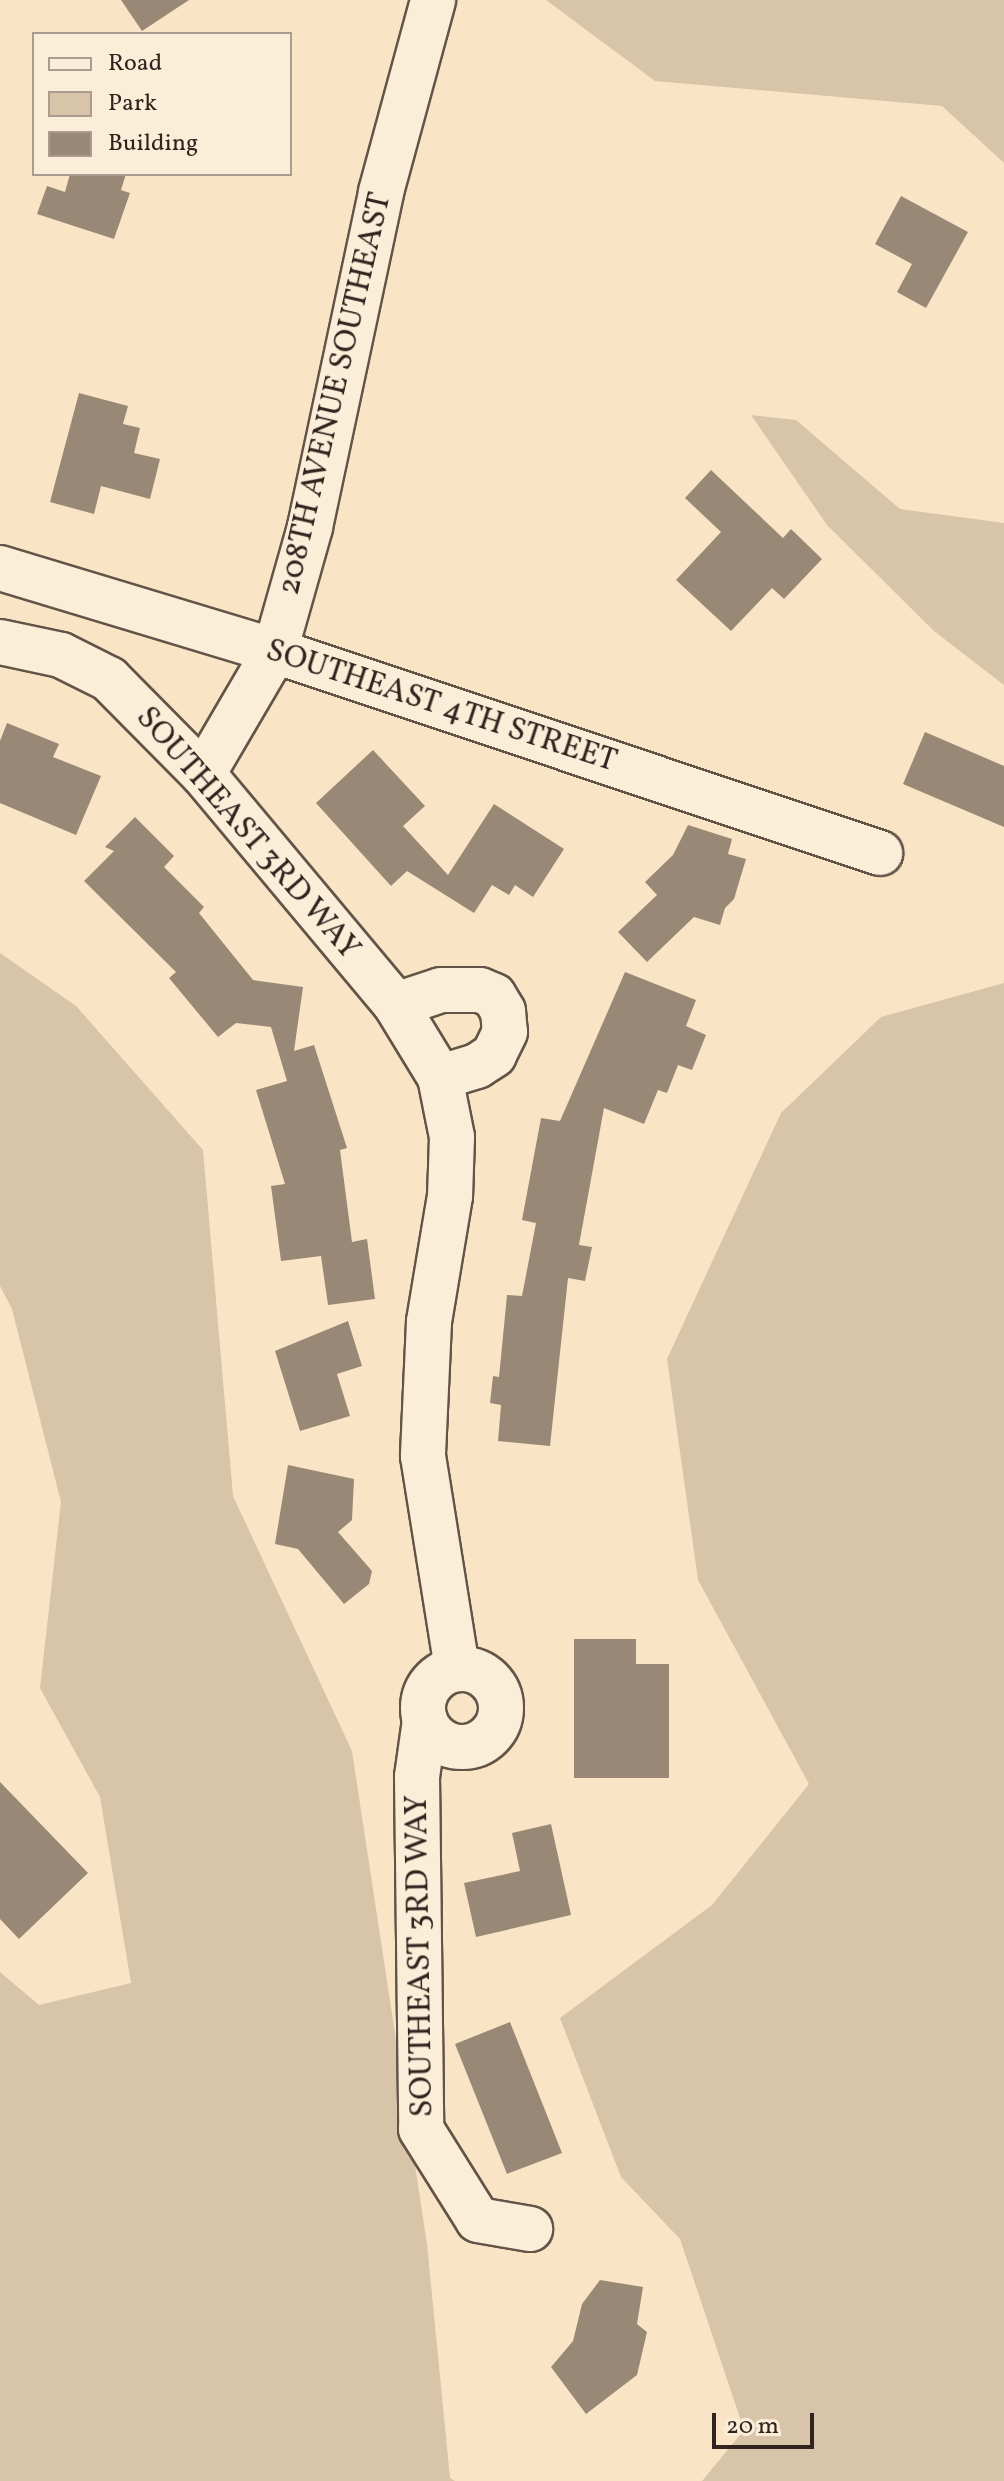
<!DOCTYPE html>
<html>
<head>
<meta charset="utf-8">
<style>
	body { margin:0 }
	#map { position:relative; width:1004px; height:2481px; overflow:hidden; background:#f9e5c5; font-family:Vollkorn,serif }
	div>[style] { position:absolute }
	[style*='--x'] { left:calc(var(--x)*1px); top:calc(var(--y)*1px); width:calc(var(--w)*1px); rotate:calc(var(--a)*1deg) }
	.green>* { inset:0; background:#d7c4a9 }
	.building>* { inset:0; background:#998875 }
	.roads { filter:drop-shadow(2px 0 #635448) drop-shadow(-2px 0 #635448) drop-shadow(0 2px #635448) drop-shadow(0 -2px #635448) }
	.minor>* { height:44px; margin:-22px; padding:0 22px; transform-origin:22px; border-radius:22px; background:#fbeed9 }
	.minor>.ring { margin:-22px; padding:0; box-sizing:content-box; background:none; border:44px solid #fbeed9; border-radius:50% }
	span { translate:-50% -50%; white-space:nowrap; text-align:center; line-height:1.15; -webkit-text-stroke:6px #fbeed9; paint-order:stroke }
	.street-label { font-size:32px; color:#31241f }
	.legend { position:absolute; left:32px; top:32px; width:260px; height:144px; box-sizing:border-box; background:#fbeed9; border:2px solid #aa9d8f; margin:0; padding:10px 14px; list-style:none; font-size:24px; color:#31241f }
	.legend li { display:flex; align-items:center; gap:16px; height:40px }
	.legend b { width:40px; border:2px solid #aa9d8f }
	.scale { position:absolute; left:712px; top:2413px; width:102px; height:36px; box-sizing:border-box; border:4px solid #31241f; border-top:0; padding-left:10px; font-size:24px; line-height:28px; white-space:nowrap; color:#31241f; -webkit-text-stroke:6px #fbeed9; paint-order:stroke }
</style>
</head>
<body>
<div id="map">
	<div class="green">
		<i style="clip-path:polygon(546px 0,1004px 0,1004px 163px,942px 106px,655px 81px)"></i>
		<i style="clip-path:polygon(751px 415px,796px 420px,900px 509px,1004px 523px,1004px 685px,934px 631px,827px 525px)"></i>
		<i style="clip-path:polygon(0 953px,76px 1006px,203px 1150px,233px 1496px,352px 1751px,427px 2244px,450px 2478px,455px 2481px,0 2481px,0 1972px,39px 2005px,131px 1983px,100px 1797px,40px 1688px,61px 1502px,12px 1309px,0 1286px)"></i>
		<i style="clip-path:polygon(1004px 983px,1004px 2481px,702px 2481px,744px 2430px,680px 2239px,621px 2177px,560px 2018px,712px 1905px,809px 1784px,698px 1580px,667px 1359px,781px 1113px,881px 1017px)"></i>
	</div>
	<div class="building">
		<i style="clip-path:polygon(121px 0,189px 0,142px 31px)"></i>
		<i style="clip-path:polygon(70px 174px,126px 174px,121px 190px,130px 193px,114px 239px,37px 214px,47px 186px,65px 192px)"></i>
		<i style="clip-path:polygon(901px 196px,968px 232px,926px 308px,897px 292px,912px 264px,875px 244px)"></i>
		<i style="clip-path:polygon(79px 393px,128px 406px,123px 424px,140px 428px,134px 453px,160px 459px,150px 499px,101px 486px,94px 514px,50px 502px)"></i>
		<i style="clip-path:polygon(711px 470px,783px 538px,791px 529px,822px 559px,784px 599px,772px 588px,731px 631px,676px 580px,721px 532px,685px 498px)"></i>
		<i style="clip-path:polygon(7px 723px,59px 744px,53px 757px,101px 776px,76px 835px,0 803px,0 741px)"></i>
		<i style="clip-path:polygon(925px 732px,1004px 766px,1004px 827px,903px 784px)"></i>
		<i style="clip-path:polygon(373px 750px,425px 806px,403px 826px,448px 875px,494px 804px,564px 849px,533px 897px,515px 885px,509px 895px,492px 885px,474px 913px,407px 871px,391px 886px,316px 803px)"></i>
		<i style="clip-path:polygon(135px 817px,174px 856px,164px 867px,204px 907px,199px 913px,253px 980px,303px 987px,294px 1051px,314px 1045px,347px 1148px,340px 1150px,352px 1242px,367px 1239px,375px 1299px,328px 1305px,321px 1256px,281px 1261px,271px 1186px,285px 1184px,256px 1090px,287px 1081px,271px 1027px,236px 1023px,218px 1037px,169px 978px,176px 972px,84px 881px,114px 851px,105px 847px)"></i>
		<i style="clip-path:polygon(688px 825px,732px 839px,728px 854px,746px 859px,734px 899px,725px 908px,720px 925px,694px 917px,647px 962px,618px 932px,657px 895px,645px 882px,673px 855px)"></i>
		<i style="clip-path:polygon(625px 972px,696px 1000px,686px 1026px,706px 1035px,692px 1070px,678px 1065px,667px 1093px,658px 1090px,644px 1124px,604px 1108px,579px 1245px,592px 1247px,585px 1281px,568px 1278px,550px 1446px,498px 1441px,501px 1405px,490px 1403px,493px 1376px,499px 1377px,507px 1295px,522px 1296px,536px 1223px,522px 1220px,541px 1118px,560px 1121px)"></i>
		<i style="clip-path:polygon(348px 1321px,362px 1366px,337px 1374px,350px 1416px,300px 1431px,275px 1351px)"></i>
		<i style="clip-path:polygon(288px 1465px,354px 1479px,352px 1520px,338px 1532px,372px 1571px,369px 1584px,344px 1604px,298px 1549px,275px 1544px)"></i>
		<i style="clip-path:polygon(574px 1639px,636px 1639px,636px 1664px,669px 1664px,669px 1778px,574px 1778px)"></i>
		<i style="clip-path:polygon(0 1782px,88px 1873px,19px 1939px,0 1919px)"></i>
		<i style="clip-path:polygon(551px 1824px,571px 1915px,476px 1937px,464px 1883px,520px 1871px,512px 1833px)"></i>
		<i style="clip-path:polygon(510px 2022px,562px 2153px,507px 2174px,455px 2044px)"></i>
		<i style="clip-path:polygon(600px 2280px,643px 2287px,637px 2324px,647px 2332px,637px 2375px,586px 2414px,551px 2367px,573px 2341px,582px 2304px)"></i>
	</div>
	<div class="roads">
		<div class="minor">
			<i style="--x:0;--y:568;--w:287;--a:16.8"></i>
			<i style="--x:275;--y:651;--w:638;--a:18.46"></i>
			<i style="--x:0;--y:642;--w:62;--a:12"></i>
			<i style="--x:61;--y:655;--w:54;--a:26.6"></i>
			<i style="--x:109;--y:679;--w:134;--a:45.3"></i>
			<i style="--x:203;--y:774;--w:301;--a:50.1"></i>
			<i style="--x:396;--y:1005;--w:84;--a:58.6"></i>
			<i style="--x:440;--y:1077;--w:61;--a:78.7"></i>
			<i style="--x:452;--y:1137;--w:59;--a:91.9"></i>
			<i style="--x:450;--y:1196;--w:128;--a:99.5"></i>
			<i style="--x:429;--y:1322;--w:134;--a:92.6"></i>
			<i style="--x:423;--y:1456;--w:216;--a:80.9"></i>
			<i style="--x:203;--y:774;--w:143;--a:-59.7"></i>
			<i style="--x:275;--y:651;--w:129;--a:-74.2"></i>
			<i style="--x:310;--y:527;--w:342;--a:-78"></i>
			<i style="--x:381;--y:192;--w:199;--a:-74.8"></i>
			<i style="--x:396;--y:1005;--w:47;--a:-18.4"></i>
			<i style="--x:441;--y:990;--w:39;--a:0"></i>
			<i style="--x:480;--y:990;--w:15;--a:23"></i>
			<i style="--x:494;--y:996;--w:17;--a:59"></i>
			<i style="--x:503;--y:1011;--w:21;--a:85"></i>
			<i style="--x:505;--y:1032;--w:25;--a:116"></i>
			<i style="--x:494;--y:1055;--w:20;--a:147"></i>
			<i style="--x:477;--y:1066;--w:39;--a:163"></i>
			<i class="ring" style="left:423px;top:1669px;width:34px;height:34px"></i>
			<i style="--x:425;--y:1720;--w:58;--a:98"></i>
			<i style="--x:417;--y:1777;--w:352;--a:89.3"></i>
			<i style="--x:421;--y:2129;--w:107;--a:57.9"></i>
			<i style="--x:478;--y:2220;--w:53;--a:9.8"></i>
		</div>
	</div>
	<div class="street-label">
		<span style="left:336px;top:394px;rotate:-77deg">208TH AVENUE SOUTHEAST</span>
		<span style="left:441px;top:707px;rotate:18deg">SOUTHEAST 4TH STREET</span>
		<span style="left:247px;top:834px;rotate:49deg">SOUTHEAST 3RD WAY</span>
		<span style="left:421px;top:1956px;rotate:-91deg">SOUTHEAST 3RD WAY</span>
	</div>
	<ul class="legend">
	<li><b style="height:10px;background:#fbeed9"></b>Road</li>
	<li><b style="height:22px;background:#d7c4a9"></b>Park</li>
	<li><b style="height:22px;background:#998875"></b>Building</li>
	</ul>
	<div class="scale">20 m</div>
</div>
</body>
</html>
